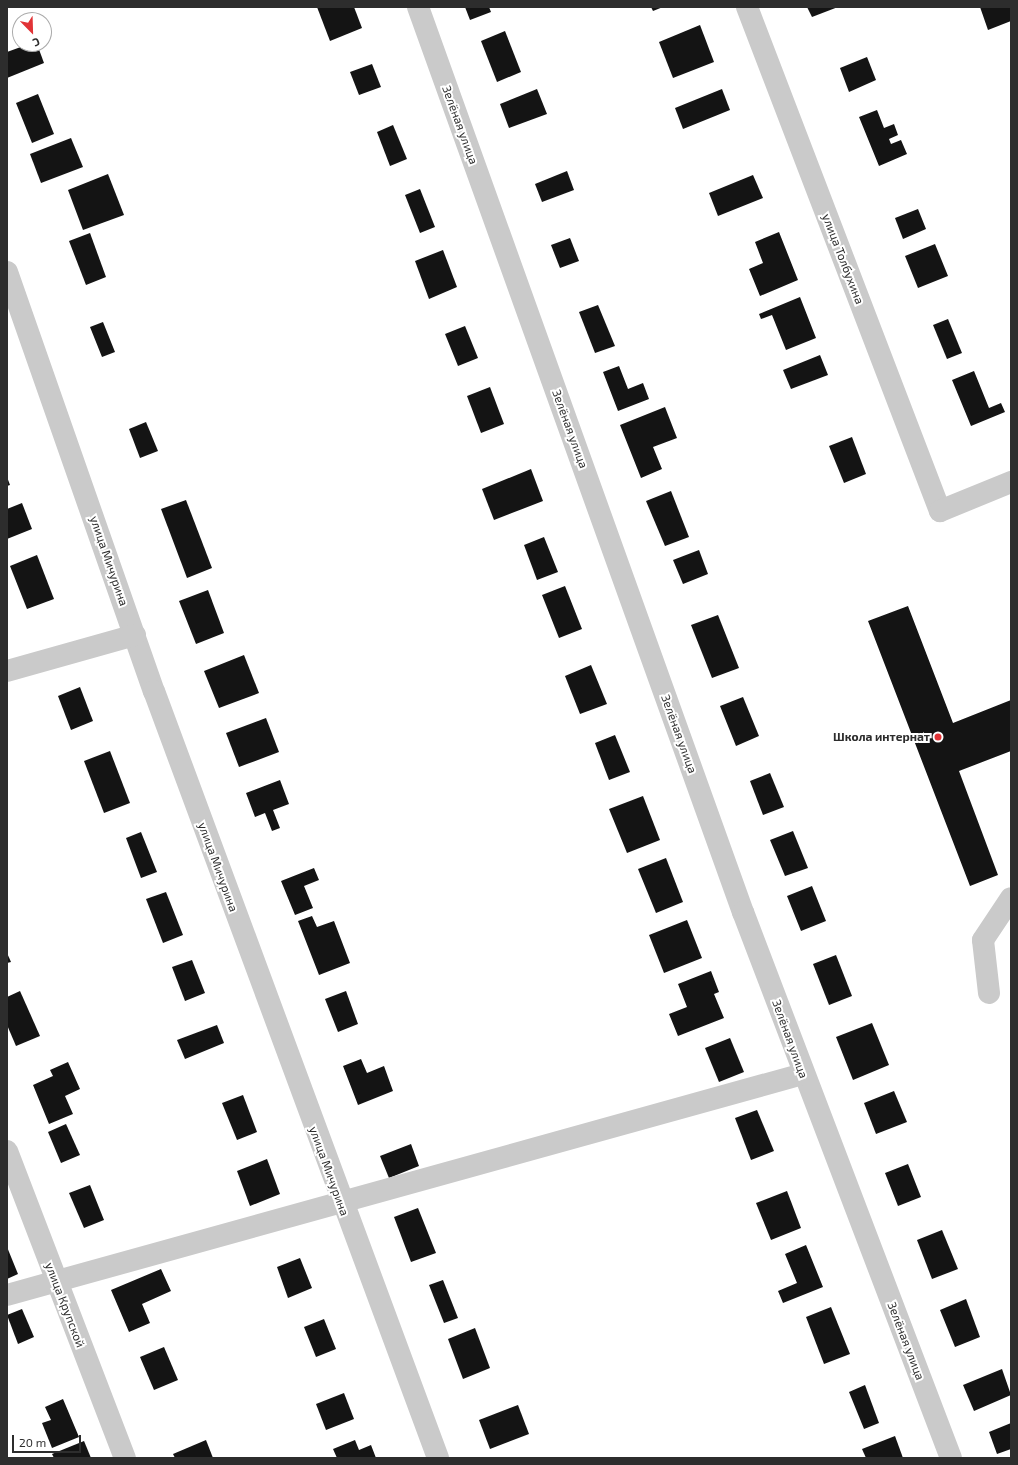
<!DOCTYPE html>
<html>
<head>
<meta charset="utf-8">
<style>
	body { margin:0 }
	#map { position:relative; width:1018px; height:1465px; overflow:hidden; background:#fff; font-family:"Exo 2",sans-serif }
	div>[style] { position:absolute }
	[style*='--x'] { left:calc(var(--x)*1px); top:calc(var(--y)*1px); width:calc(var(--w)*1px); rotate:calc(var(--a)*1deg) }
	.building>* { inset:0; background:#141414 }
	.minor>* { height:22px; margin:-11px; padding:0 11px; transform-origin:11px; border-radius:11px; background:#cacaca }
	.dots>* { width:11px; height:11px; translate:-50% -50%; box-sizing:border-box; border:2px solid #fff; border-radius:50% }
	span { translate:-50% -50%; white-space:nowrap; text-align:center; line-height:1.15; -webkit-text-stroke:4px #fff; paint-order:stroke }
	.street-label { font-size:12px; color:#2d2d2d }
	.poi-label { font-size:12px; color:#2d2d2d; font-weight:700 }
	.right { translate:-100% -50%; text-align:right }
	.frame { position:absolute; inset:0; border:8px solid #2d2d2d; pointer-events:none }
	.north { position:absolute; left:12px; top:12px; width:40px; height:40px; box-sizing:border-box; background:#fff; border:1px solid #ababab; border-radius:50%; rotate:157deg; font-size:11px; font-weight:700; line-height:16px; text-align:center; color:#2d2d2d }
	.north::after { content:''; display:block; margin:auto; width:14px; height:18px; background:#e13336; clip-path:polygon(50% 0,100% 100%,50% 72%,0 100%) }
	.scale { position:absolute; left:12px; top:1435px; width:69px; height:18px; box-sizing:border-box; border:2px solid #2d2d2d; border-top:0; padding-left:5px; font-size:12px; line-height:14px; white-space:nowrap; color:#2d2d2d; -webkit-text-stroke:3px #fff; paint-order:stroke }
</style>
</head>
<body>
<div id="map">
	<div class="building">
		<i style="clip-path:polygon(317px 7px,354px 7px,362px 28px,330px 41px)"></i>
		<i style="clip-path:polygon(465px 7px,489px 7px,491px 12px,470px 20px)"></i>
		<i style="clip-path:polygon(651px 7px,663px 7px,653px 11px)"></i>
		<i style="clip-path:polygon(807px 7px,838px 7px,812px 17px)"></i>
		<i style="clip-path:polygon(980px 7px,1011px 7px,1011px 21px,988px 30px)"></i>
		<i style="clip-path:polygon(700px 25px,714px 62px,673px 78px,659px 42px)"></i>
		<i style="clip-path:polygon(505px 31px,521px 72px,497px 82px,481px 41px)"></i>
		<i style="clip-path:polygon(29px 44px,37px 44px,44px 63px,7px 78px,7px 52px)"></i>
		<i style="clip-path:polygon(867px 57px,876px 80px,849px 92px,840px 68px)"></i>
		<i style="clip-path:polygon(372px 64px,381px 87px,359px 95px,350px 72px)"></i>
		<i style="clip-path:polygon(537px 89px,547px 114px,509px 128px,500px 104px)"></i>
		<i style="clip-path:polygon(722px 89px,730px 110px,683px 129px,675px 108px)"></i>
		<i style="clip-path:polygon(38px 94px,54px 134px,32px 143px,16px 103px)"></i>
		<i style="clip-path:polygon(877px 110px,884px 128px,894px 124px,898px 135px,889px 139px,891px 144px,901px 140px,907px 154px,879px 166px,859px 117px)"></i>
		<i style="clip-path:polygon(393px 125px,407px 159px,390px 166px,377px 132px)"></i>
		<i style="clip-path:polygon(71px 138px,83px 167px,41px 183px,30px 154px)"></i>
		<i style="clip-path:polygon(567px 171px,574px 190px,542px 202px,535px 184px)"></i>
		<i style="clip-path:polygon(108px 174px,124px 215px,83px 230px,68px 190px)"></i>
		<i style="clip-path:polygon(753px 175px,763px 198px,718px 216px,709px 193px)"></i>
		<i style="clip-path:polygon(420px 189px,435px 227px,420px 233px,405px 195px)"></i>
		<i style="clip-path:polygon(918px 209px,926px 229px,903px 239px,895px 218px)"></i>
		<i style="clip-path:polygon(779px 232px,798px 280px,760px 296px,749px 269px,763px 263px,755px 242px)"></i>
		<i style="clip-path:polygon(90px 233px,106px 277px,86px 285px,69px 241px)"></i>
		<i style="clip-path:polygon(570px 238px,579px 261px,560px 268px,551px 245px)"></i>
		<i style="clip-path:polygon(935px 244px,948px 276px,918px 288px,905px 256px)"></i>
		<i style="clip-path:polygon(443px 250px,457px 287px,429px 299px,415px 261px)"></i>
		<i style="clip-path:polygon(800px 297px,816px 338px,786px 350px,772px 315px,761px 319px,759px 314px)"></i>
		<i style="clip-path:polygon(598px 305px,615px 346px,595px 353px,579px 312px)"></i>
		<i style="clip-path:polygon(948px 319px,962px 353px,947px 359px,933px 325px)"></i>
		<i style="clip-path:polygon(103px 322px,115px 352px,102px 357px,90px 327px)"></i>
		<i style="clip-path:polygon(465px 326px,478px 358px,458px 366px,445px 334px)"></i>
		<i style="clip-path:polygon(820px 355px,828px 375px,791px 389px,783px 370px)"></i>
		<i style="clip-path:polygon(619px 366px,628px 389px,643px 383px,649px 399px,618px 411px,603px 372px)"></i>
		<i style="clip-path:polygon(974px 371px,989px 408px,1001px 403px,1005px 412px,971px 426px,952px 380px)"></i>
		<i style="clip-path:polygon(490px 387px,504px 424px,481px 433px,467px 396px)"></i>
		<i style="clip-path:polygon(665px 407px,677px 438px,653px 447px,662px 469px,641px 478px,620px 425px)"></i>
		<i style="clip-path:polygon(146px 422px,158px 451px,140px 458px,129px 429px)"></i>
		<i style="clip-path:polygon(852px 437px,866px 474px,844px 483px,829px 446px)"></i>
		<i style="clip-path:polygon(531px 469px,543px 501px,494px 520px,482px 489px)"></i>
		<i style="clip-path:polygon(7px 477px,10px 485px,7px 486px)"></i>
		<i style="clip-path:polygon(671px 491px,689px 537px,665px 546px,646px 501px)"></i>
		<i style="clip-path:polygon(186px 500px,212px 568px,187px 578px,161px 509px)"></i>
		<i style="clip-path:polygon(22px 503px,32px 529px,7px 539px,7px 509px)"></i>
		<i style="clip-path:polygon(544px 537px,558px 572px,537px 580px,524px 545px)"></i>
		<i style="clip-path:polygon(699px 550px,708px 574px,683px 584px,673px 560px)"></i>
		<i style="clip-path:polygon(37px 555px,54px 599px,27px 609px,10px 566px)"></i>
		<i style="clip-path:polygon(565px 586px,582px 629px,559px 638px,542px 595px)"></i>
		<i style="clip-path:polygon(208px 590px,224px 633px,196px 644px,179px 601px)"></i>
		<i style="clip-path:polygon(908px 606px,953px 723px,1011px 700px,1011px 751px,959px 771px,998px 875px,970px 886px,868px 621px)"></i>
		<i style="clip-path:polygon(718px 615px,739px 668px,712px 678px,691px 625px)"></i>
		<i style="clip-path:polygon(244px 655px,259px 693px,219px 708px,204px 671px)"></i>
		<i style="clip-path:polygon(591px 665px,607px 704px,580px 714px,565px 676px)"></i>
		<i style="clip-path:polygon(80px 687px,93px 721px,71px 730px,58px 696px)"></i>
		<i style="clip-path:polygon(743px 697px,759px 736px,736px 746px,720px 706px)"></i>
		<i style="clip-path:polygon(266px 718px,279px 752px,239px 767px,226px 733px)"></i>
		<i style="clip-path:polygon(615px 735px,630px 772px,609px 780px,595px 743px)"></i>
		<i style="clip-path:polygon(110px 751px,130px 803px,104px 813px,84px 761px)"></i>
		<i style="clip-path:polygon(770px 773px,784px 807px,763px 815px,750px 781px)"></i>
		<i style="clip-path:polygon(280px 780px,289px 804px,273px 810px,280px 828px,272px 831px,265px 813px,255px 817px,246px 793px)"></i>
		<i style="clip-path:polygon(643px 796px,660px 840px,627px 853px,609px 809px)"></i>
		<i style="clip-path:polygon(793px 831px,808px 868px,785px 876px,770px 840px)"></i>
		<i style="clip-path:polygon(141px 832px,157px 872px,141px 878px,126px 838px)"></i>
		<i style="clip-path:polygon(666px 858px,683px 902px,656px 913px,638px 869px)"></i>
		<i style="clip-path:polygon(314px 868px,319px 880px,304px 886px,313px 908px,295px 915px,281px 881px)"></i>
		<i style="clip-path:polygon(812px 886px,826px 921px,801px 931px,787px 896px)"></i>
		<i style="clip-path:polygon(166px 892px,183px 935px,163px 943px,146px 899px)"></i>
		<i style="clip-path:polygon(312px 916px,317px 927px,334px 921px,350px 963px,319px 975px,298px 921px)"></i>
		<i style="clip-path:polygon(687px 920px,702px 958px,664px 973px,649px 935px)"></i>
		<i style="clip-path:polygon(7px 953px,11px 962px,7px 963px)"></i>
		<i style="clip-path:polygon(836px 955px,852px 996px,829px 1005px,813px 964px)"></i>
		<i style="clip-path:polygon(192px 960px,205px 993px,185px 1001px,172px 967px)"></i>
		<i style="clip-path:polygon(711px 971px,719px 992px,714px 994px,724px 1018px,678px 1036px,669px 1014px,687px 1007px,678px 984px)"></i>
		<i style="clip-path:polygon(20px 991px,40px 1036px,16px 1046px,7px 1025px,7px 997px)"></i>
		<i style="clip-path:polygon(346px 991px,358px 1024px,338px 1032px,325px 999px)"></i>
		<i style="clip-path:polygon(872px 1023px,889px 1065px,853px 1080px,836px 1037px)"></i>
		<i style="clip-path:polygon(217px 1025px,224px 1043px,185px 1059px,177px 1040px)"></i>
		<i style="clip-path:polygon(730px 1038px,744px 1072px,719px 1082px,705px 1048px)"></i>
		<i style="clip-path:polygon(361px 1059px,367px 1073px,384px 1066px,393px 1091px,358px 1105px,343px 1066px)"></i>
		<i style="clip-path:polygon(68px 1062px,80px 1089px,65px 1096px,73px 1114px,49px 1124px,33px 1085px,53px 1076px,50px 1070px)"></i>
		<i style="clip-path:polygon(894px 1091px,907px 1122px,876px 1134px,864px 1103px)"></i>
		<i style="clip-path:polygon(243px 1095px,257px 1132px,237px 1140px,222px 1103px)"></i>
		<i style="clip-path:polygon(757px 1110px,774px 1151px,751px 1160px,735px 1118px)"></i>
		<i style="clip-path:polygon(66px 1124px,80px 1155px,61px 1163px,48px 1132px)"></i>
		<i style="clip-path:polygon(411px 1144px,419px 1166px,389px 1178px,380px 1156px)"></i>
		<i style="clip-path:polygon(267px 1159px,280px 1194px,250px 1206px,237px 1171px)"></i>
		<i style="clip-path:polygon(908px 1164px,921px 1197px,898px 1206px,885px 1173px)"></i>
		<i style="clip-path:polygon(90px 1185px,104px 1220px,84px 1228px,69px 1193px)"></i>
		<i style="clip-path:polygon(787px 1191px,801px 1228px,771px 1240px,756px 1203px)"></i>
		<i style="clip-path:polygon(418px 1208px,436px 1253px,411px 1262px,394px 1217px)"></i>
		<i style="clip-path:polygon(942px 1230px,958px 1269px,932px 1279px,917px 1240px)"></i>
		<i style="clip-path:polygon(806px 1245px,823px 1287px,783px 1303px,778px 1291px,797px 1283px,785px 1254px)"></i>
		<i style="clip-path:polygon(7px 1247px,18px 1274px,7px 1279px)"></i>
		<i style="clip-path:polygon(300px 1258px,312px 1288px,288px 1298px,277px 1267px)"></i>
		<i style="clip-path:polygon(161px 1269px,171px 1291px,142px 1304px,150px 1323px,129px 1332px,111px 1290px)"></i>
		<i style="clip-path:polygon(443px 1280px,458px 1318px,444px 1323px,429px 1285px)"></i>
		<i style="clip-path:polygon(966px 1299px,980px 1337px,955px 1347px,940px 1310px)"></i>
		<i style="clip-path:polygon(831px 1307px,850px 1354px,824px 1364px,806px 1317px)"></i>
		<i style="clip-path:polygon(22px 1309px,34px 1337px,18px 1344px,7px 1315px)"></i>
		<i style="clip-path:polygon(324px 1319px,336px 1349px,316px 1357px,304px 1327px)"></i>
		<i style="clip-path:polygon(475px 1328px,490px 1368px,463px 1379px,448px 1339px)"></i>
		<i style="clip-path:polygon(164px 1347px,178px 1380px,154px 1390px,140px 1357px)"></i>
		<i style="clip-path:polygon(1002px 1369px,1011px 1395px,974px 1411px,963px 1385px)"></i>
		<i style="clip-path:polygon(865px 1385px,879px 1423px,864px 1429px,849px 1392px)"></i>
		<i style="clip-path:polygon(344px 1393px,354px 1419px,326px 1430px,316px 1404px)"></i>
		<i style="clip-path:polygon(63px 1399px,79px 1437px,52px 1448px,42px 1423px,51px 1420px,45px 1407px)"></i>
		<i style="clip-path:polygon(518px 1405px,529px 1434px,490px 1449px,479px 1420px)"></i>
		<i style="clip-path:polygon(1011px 1423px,1011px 1449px,997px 1454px,989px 1432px)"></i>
		<i style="clip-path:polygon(895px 1436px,903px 1458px,866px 1458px,862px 1449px)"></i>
		<i style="clip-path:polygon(206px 1440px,213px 1458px,175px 1458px,173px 1454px)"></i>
		<i style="clip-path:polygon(355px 1440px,359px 1450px,371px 1445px,376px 1458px,337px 1458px,333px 1449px)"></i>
		<i style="clip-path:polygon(84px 1441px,91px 1458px,54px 1458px,52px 1454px)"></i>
	</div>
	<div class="minor">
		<i style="--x:418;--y:7;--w:962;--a:70.25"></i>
		<i style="--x:743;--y:912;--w:584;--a:69.15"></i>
		<i style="--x:747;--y:7;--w:540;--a:69.05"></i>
		<i style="--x:940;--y:511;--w:77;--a:-22.2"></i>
		<i style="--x:7;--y:272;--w:444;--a:70.7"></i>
		<i style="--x:154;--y:691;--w:818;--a:69.68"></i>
		<i style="--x:7;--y:671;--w:133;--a:-15.7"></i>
		<i style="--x:989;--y:993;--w:53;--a:-96.5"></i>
		<i style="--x:983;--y:940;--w:50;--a:-56.3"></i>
		<i style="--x:7;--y:1151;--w:329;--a:69"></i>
		<i style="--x:7;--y:1295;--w:826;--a:-15.52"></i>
	</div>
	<div class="dots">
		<i style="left:938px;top:737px;background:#e13336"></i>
	</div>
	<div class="street-label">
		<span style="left:460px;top:125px;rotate:70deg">Зелёная улица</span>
		<span style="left:843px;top:259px;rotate:69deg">улица Толбухина</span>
		<span style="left:570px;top:429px;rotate:70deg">Зелёная улица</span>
		<span style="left:109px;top:561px;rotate:71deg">улица Мичурина</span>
		<span style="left:679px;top:734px;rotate:70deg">Зелёная улица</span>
		<span style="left:218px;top:867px;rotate:70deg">улица Мичурина</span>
		<span style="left:790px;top:1039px;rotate:70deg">Зелёная улица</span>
		<span style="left:329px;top:1171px;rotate:70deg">улица Мичурина</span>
		<span style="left:65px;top:1305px;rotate:69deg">улица Крупской</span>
		<span style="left:906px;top:1341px;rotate:69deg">Зелёная улица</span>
	</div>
	<div class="poi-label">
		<span class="right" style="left:930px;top:737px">Школа интернат</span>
	</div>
	<div class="frame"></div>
	<div class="north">С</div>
	<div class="scale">20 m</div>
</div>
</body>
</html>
